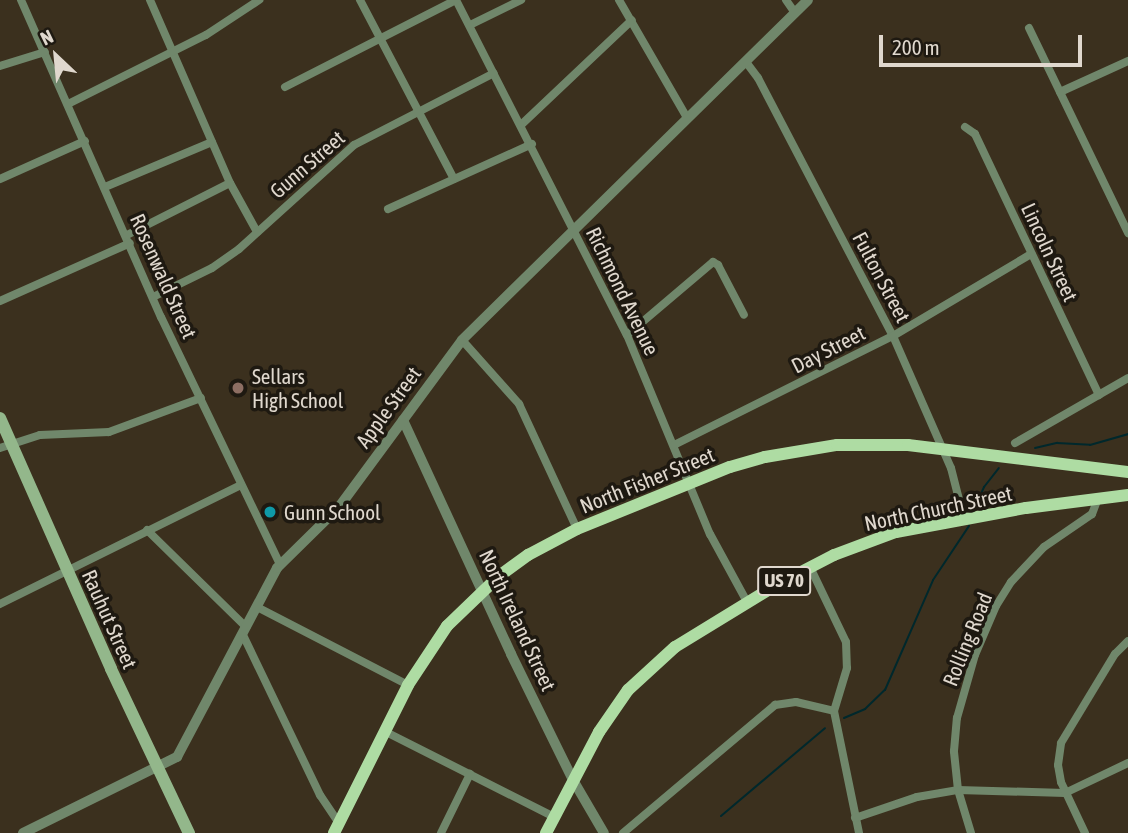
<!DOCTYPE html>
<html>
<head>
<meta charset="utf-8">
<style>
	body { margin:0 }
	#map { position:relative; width:1128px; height:833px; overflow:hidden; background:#3b301e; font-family:"Asap Condensed",sans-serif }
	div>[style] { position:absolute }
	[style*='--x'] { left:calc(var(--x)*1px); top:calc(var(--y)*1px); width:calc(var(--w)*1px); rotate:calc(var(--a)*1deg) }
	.stream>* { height:2px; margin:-1px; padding:0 1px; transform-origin:1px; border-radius:1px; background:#00282c }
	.minor>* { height:8px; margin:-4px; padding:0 4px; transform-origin:4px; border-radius:4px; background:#70876b }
	.tertiary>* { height:10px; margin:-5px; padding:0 5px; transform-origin:5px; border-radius:5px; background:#70876b }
	.secondary>* { height:12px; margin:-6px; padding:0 6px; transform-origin:6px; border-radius:6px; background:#93b78b }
	.primary>* { height:12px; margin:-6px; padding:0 6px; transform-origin:6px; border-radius:6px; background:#aedca3 }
	.dots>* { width:19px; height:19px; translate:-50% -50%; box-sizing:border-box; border:4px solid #1e1911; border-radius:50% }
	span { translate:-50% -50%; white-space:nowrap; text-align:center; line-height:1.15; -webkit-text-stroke:7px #1e1911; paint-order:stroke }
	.shield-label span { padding:2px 5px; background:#1e1911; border:2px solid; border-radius:5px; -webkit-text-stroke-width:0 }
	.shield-label { font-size:19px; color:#e0d8ce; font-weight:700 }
	.street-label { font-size:21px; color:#e0d8ce }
	.poi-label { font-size:21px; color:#e0d8ce }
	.left { translate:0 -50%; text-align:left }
	.north { position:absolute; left:21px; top:21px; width:70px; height:70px; -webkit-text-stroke:5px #1e1911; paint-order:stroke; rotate:334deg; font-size:19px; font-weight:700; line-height:28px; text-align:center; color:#e0d8ce }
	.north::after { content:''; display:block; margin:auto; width:24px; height:32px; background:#e0d8ce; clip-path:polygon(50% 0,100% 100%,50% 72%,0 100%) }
	.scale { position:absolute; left:879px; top:35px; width:203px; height:32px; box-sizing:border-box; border:4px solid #e0d8ce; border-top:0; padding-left:9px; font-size:21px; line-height:24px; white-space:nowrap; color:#e0d8ce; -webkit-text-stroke:5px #1e1911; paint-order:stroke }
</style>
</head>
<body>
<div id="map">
	<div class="stream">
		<i style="--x:1035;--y:448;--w:23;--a:-13"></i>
		<i style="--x:1057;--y:443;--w:33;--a:3"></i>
		<i style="--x:1090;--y:445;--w:40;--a:-16"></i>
		<i style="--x:976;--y:505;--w:20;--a:-66"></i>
		<i style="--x:984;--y:487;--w:24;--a:-52"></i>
		<i style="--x:844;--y:718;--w:23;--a:-23"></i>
		<i style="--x:865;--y:709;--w:28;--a:-44"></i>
		<i style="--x:885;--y:690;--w:120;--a:-66.4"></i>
		<i style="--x:933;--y:580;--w:65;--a:-56.3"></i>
		<i style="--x:721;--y:816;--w:136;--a:-40.2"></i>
	</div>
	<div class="minor">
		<i style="--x:21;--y:0;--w:347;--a:66.2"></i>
		<i style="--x:161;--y:317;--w:274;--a:64.3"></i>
		<i style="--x:150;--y:0;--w:200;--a:66.4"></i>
		<i style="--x:230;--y:183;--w:56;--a:61.1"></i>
		<i style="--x:360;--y:0;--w:202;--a:62.3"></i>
		<i style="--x:456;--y:0;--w:376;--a:63"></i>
		<i style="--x:627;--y:335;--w:216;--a:67.4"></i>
		<i style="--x:710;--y:534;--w:77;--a:61.4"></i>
		<i style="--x:619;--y:0;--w:136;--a:60"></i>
		<i style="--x:786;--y:0;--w:16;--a:55"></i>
		<i style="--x:470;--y:25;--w:57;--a:-26.1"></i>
		<i style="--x:1029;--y:28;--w:228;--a:64.2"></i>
		<i style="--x:746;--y:62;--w:20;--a:53"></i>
		<i style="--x:758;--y:78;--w:291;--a:62.4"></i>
		<i style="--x:893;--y:336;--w:144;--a:66.3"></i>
		<i style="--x:951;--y:468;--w:53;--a:75.7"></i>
		<i style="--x:0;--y:66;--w:47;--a:-17.3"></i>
		<i style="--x:285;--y:87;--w:192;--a:-27"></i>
		<i style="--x:1060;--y:92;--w:75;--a:-24.5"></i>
		<i style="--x:68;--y:104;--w:154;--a:-26.6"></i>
		<i style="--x:206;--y:35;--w:64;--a:-33.4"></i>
		<i style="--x:522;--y:124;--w:151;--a:-43.4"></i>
		<i style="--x:965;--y:127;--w:12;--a:35"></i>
		<i style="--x:975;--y:134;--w:289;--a:64.6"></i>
		<i style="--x:0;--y:179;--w:93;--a:-24.1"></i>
		<i style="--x:105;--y:187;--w:116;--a:-22.8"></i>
		<i style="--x:388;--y:209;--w:158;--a:-24.3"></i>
		<i style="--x:127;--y:235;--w:115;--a:-26.8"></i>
		<i style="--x:153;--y:297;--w:66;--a:-26.2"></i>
		<i style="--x:212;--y:268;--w:33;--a:-35"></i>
		<i style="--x:239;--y:249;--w:155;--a:-42.1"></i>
		<i style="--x:354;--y:145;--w:157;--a:-27.2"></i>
		<i style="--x:0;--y:301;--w:142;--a:-24"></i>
		<i style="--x:627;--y:335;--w:113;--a:-40.3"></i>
		<i style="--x:713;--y:262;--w:6;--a:31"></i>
		<i style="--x:718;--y:265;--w:56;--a:62.5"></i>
		<i style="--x:462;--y:340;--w:86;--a:48.3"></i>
		<i style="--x:519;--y:404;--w:138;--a:65.1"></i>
		<i style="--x:1015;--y:443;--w:130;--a:-29.9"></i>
		<i style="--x:674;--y:445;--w:245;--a:-26.5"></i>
		<i style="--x:893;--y:336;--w:161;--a:-30.7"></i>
		<i style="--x:0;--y:448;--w:42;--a:-18"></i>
		<i style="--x:40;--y:435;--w:69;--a:-2.5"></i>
		<i style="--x:109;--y:432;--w:98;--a:-20.3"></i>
		<i style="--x:147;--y:530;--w:139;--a:44.4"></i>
		<i style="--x:810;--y:567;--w:83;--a:64.4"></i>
		<i style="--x:846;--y:642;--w:26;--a:88"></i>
		<i style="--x:847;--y:668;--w:45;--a:106.8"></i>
		<i style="--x:834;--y:711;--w:125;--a:78.4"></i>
		<i style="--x:0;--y:604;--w:269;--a:-26.3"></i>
		<i style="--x:257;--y:607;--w:170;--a:27.3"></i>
		<i style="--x:243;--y:635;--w:178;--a:64.3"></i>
		<i style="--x:320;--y:795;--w:34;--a:56"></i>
		<i style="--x:384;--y:731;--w:191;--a:26.8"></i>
		<i style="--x:855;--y:818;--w:65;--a:-18.7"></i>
		<i style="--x:917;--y:797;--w:42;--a:-9.7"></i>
		<i style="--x:958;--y:790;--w:107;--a:1.6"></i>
		<i style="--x:1065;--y:793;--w:70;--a:-25.5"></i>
		<i style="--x:441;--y:833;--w:66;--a:-63.8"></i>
		<i style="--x:623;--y:833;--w:199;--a:-40.1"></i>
		<i style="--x:775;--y:705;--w:21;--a:-8"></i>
		<i style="--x:796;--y:702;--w:39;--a:13"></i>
		<i style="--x:971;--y:833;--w:45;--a:-106.8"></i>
		<i style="--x:958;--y:790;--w:39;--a:-96"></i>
		<i style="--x:954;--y:751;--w:33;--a:-85"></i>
		<i style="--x:957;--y:718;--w:66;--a:-74.1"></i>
		<i style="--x:975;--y:655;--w:53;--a:-66.8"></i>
		<i style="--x:996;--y:606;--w:28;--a:-58"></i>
		<i style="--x:1011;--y:582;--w:48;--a:-46.7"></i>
		<i style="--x:1044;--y:547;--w:58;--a:-34.5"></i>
		<i style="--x:1092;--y:514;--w:17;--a:-69"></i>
		<i style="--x:1085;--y:833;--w:56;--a:-115.2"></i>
		<i style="--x:1061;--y:782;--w:17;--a:-100"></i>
		<i style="--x:1058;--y:765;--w:22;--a:-82"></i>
		<i style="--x:1061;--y:743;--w:104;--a:-58.8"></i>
		<i style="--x:1115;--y:654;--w:18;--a:-45"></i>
	</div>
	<div class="tertiary">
		<i style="--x:403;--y:420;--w:258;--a:65.2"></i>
		<i style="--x:511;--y:654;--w:140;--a:63.8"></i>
		<i style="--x:573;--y:780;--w:61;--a:59.7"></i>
		<i style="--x:23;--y:833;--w:172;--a:-26.3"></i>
		<i style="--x:177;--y:757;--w:214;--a:-62.1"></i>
		<i style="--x:277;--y:568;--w:87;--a:-44.5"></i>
		<i style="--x:339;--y:507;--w:207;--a:-53.6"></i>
		<i style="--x:462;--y:340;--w:485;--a:-44.5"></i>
	</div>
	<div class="secondary">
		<i style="--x:0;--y:418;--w:274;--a:66.1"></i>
		<i style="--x:111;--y:669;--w:182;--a:64.6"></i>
	</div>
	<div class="primary">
		<i style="--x:334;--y:833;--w:165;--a:-63.4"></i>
		<i style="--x:408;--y:685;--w:71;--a:-56.5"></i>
		<i style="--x:447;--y:626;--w:72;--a:-43.9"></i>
		<i style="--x:499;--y:576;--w:36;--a:-36"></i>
		<i style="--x:528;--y:555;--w:55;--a:-28"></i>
		<i style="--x:577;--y:529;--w:165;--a:-22.1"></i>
		<i style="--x:730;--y:467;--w:36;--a:-16"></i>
		<i style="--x:765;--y:457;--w:73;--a:-9.5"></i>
		<i style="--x:837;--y:445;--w:71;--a:0"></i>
		<i style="--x:908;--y:445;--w:222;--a:7"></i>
		<i style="--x:546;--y:833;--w:114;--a:-62.3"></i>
		<i style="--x:599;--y:732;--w:51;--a:-55.4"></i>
		<i style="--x:628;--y:690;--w:64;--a:-42.5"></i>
		<i style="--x:675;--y:647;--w:121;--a:-31.5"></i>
		<i style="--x:778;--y:584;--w:63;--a:-27.4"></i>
		<i style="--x:834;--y:555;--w:66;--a:-20.4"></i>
		<i style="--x:896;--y:532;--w:132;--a:-10.5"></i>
		<i style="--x:1026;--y:508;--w:103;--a:-7.3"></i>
	</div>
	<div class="dots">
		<i style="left:238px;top:388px;background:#8d6e63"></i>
		<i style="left:270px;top:512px;background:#0f9aa8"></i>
	</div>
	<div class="shield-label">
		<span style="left:784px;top:581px">US 70</span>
	</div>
	<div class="street-label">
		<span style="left:307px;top:164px;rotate:-41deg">Gunn Street</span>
		<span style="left:1050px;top:252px;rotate:65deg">Lincoln Street</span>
		<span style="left:164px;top:276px;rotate:66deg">Rosenwald Street</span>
		<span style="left:882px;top:277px;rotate:62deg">Fulton Street</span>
		<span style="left:623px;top:291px;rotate:64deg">Richmond Avenue</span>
		<span style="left:828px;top:349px;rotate:-27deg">Day Street</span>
		<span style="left:388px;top:407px;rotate:-54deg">Apple Street</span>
		<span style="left:647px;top:480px;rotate:-22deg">North Fisher Street</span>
		<span style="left:938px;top:508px;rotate:-12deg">North Church Street</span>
		<span style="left:110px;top:619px;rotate:66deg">Rauhut Street</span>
		<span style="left:518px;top:620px;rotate:65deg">North Ireland Street</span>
		<span style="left:967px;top:639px;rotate:-68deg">Rolling Road</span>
	</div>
	<div class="poi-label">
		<span class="left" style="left:252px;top:388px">Sellars<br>High School</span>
		<span class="left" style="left:284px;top:512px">Gunn School</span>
	</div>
	<div class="north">N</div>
	<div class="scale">200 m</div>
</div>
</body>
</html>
